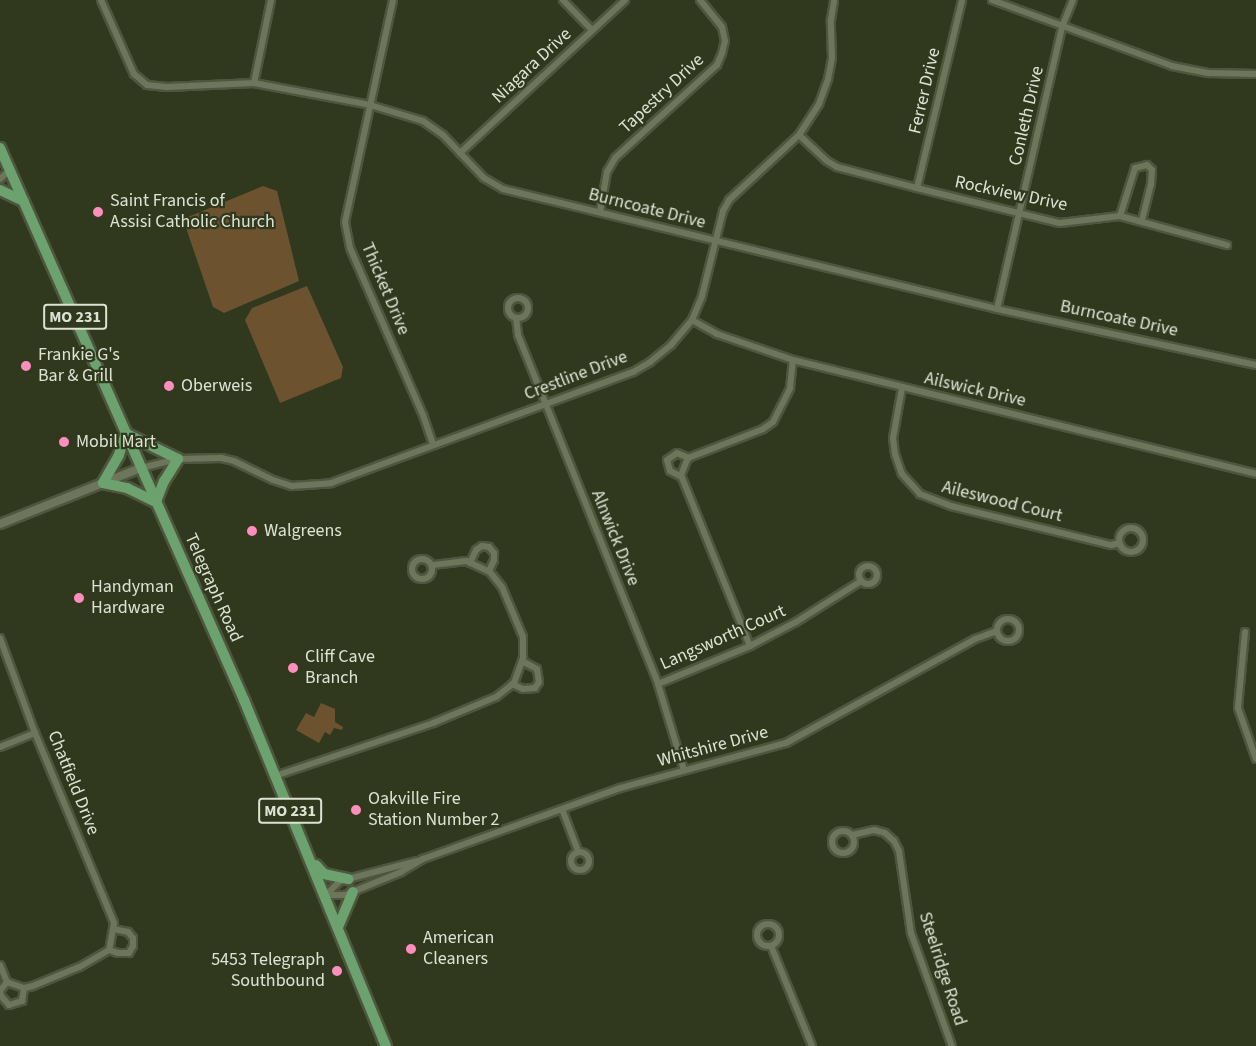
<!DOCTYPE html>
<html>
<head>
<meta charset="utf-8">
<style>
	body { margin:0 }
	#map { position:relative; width:1256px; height:1046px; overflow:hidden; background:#30381e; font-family:"Source Sans 3",sans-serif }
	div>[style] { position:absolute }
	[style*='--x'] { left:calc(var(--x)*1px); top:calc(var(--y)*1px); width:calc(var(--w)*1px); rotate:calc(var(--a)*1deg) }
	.green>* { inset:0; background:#6d5230 }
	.roads { filter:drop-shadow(2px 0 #4f563f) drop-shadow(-2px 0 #4f563f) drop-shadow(0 2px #4f563f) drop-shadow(0 -2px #4f563f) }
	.minor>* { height:6px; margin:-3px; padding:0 3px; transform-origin:3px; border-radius:3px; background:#6d765a }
	.minor>.ring { margin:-3px; padding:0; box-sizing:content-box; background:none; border:6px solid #6d765a; border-radius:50% }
	.tertiary>* { height:8px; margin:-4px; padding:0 4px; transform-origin:4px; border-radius:4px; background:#6d765a }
	.primary>* { height:10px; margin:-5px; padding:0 5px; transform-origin:5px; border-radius:5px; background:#6ba26d }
	.dots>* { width:16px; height:16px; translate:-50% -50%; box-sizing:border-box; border:3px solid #30381e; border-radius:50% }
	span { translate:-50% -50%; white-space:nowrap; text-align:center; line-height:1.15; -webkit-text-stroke:4.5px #30381e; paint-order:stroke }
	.shield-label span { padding:2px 4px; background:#30381e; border:2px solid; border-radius:4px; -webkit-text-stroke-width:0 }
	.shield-label { font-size:16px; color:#dde3d3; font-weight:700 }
	.street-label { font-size:18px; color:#dde3d3 }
	.poi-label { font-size:18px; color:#dde3d3 }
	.left { translate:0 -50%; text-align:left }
	.right { translate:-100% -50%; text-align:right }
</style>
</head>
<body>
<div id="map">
	<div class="green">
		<i style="clip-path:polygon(263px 186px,277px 191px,299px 281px,224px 313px,213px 307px,183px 219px)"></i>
		<i style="clip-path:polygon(307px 286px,343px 367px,341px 378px,280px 403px,245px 320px,252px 308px)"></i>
		<i style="clip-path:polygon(321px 703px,335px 709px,335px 722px,343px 727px,342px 730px,334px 728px,330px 735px,325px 732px,319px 743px,296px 730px,306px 713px,314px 717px)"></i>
	</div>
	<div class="roads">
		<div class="minor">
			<i style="--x:101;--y:0;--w:81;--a:66"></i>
			<i style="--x:134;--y:74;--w:17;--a:40"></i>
			<i style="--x:147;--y:85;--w:20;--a:6"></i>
			<i style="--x:167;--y:87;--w:87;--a:-2.6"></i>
			<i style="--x:254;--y:83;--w:118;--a:10.7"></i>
			<i style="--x:370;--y:105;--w:55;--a:16.8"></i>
			<i style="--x:423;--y:121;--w:24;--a:35"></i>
			<i style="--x:443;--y:135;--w:59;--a:46.4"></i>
			<i style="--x:484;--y:178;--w:22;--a:30"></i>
			<i style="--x:503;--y:189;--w:508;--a:13.65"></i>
			<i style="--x:997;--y:309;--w:265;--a:12.2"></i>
			<i style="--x:393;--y:0;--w:227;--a:102.2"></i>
			<i style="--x:345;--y:222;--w:26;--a:79"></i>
			<i style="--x:350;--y:248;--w:182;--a:66.4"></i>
			<i style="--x:423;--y:415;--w:31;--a:71"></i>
			<i style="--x:563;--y:0;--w:42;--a:46"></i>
			<i style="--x:992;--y:0;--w:192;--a:20.1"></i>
			<i style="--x:1172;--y:66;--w:38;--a:11"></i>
			<i style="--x:1209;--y:73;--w:47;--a:1.2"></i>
			<i style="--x:254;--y:83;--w:85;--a:-78.4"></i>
			<i style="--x:799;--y:135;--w:38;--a:43"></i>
			<i style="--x:827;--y:161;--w:12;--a:31"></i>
			<i style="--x:837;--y:167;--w:83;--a:14.7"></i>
			<i style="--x:917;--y:188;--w:147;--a:13.8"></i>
			<i style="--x:1060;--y:223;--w:60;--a:-6.7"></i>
			<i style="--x:1120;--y:216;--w:111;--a:15.2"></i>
			<i style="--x:460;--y:153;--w:225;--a:-42.8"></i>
			<i style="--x:0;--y:179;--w:13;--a:-42"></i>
			<i style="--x:917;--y:188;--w:193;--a:-76.5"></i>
			<i style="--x:600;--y:212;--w:41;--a:-80.1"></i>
			<i style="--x:607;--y:172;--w:16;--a:-60"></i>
			<i style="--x:615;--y:158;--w:138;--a:-42.4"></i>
			<i style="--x:717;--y:65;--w:13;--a:-67"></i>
			<i style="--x:722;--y:53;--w:12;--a:-76"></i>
			<i style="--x:725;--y:41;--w:14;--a:-102"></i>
			<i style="--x:722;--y:27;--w:35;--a:-129"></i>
			<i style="--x:1120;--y:216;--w:50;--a:-72.6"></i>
			<i style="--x:1135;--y:168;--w:12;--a:-14"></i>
			<i style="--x:1147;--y:165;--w:7;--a:45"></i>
			<i style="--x:1152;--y:170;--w:14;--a:94"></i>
			<i style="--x:1151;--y:184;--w:38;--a:104"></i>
			<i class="ring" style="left:508px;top:298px;width:14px;height:14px"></i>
			<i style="--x:997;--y:309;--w:289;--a:-77"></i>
			<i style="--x:1062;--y:27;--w:29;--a:-68"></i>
			<i style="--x:516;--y:318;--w:17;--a:83"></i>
			<i style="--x:518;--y:335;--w:376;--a:68.1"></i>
			<i style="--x:658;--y:684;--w:90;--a:73.2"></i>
			<i style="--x:692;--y:320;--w:29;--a:29"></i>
			<i style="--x:717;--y:334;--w:80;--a:18.9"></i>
			<i style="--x:793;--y:360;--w:477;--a:13.8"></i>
			<i style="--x:902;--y:388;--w:51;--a:100.2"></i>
			<i style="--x:893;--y:438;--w:16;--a:83"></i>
			<i style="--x:895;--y:454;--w:21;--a:71"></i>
			<i style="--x:902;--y:474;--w:27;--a:48"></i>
			<i style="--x:920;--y:494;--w:33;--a:21"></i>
			<i style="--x:951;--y:506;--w:165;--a:13.7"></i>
			<i style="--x:1111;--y:545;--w:9;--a:-13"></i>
			<i style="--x:141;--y:468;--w:38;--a:-14"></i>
			<i style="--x:178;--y:459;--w:43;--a:-1.3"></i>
			<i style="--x:221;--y:458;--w:13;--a:13"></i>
			<i style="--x:234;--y:461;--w:43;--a:26"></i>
			<i style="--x:273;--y:480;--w:20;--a:18"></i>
			<i style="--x:292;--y:486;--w:39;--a:-4"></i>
			<i style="--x:331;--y:483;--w:322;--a:-20.2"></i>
			<i style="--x:633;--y:372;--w:20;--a:-30"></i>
			<i style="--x:650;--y:362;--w:27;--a:-39"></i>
			<i style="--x:671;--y:345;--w:33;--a:-50"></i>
			<i style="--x:692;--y:320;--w:26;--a:-67"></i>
			<i style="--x:702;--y:296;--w:88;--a:-76.1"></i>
			<i style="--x:723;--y:211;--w:13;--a:-61"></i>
			<i style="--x:729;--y:200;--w:96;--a:-42.9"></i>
			<i style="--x:799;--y:135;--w:37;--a:-57"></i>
			<i style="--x:819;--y:104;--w:27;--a:-70"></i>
			<i style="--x:828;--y:79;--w:21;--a:-79"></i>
			<i style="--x:832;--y:58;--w:38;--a:-92"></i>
			<i style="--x:831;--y:20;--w:20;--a:-81"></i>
			<i style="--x:682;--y:477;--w:13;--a:-153"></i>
			<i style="--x:670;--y:471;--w:11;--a:-105"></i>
			<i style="--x:667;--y:460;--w:12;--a:-35"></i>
			<i style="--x:677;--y:453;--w:13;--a:23"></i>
			<i class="ring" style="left:1119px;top:528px;width:18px;height:18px"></i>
			<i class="ring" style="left:412px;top:559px;width:14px;height:14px"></i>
			<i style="--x:470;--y:563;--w:14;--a:-65"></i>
			<i style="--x:476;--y:550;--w:7;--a:-34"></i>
			<i style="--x:482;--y:546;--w:7;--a:8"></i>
			<i style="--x:489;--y:547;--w:8;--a:50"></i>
			<i style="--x:494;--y:553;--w:7;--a:90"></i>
			<i style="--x:494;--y:560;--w:12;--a:114"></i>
			<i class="ring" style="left:859px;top:566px;width:12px;height:12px"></i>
			<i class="ring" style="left:997px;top:619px;width:16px;height:16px"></i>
			<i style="--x:1245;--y:632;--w:76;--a:95.3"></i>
			<i style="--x:1238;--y:708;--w:54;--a:70.6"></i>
			<i style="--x:0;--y:638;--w:101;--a:69.8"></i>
			<i style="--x:35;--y:733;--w:206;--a:67.4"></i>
			<i style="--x:114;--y:923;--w:27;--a:100"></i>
			<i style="--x:109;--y:950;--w:34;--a:150"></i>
			<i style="--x:79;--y:967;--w:50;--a:157.6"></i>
			<i style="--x:33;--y:986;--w:9;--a:167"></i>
			<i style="--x:24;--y:988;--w:18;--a:-161"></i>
			<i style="--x:7;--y:982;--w:18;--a:-112"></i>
			<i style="--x:750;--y:646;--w:184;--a:-112"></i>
			<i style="--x:681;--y:475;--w:18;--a:-68"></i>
			<i style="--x:688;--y:458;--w:80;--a:-21.1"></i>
			<i style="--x:763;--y:429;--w:12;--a:-35"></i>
			<i style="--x:773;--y:422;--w:38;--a:-63"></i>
			<i style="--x:790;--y:388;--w:28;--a:-84"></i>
			<i style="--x:512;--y:684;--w:12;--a:24"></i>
			<i style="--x:523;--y:689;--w:12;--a:-5"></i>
			<i style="--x:535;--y:688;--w:7;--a:-56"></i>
			<i style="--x:539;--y:682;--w:13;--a:-99"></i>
			<i style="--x:537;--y:669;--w:17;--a:-152"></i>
			<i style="--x:658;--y:684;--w:100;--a:-22.4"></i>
			<i style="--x:750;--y:646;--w:52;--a:-27.6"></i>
			<i style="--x:796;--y:622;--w:77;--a:-32.2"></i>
			<i style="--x:0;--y:747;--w:38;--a:-22"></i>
			<i style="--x:275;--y:776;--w:167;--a:-18.5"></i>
			<i style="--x:433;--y:723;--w:68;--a:-22.4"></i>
			<i style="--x:496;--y:697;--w:23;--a:-38"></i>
			<i style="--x:514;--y:683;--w:27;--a:-70"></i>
			<i style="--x:523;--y:658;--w:21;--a:-90"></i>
			<i style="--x:523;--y:637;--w:54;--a:-112.8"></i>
			<i style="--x:502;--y:587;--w:19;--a:-129"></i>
			<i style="--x:490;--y:572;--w:26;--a:-155"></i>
			<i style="--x:466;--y:561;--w:34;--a:173"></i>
			<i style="--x:562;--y:809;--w:45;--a:69.1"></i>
			<i class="ring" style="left:832px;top:831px;width:16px;height:16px"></i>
			<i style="--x:852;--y:835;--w:23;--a:-13"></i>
			<i style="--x:874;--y:830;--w:11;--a:15"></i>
			<i style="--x:885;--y:833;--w:12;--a:42"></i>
			<i style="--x:894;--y:841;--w:11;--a:63"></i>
			<i style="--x:899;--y:851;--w:83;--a:81.7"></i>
			<i style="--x:911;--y:933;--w:120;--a:70.1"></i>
			<i class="ring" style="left:571px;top:852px;width:12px;height:12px"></i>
			<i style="--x:326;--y:895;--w:19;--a:0"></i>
			<i style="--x:345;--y:895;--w:61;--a:-22.3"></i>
			<i style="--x:401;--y:872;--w:26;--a:-31"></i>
			<i style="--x:423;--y:859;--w:209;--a:-19.8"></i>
			<i style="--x:620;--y:788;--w:172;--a:-15.2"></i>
			<i style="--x:786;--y:743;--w:216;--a:-28.8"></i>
			<i style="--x:975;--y:639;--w:23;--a:-20"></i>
			<i style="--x:326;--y:895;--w:20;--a:-45"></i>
			<i style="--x:340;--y:881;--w:80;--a:-14.6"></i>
			<i class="ring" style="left:757px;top:924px;width:16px;height:16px"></i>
			<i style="--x:771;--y:946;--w:108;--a:67.7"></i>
			<i style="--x:109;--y:950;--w:9;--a:18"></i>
			<i style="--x:118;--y:953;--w:11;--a:0"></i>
			<i style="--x:129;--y:953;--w:8;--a:-60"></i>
			<i style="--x:133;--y:946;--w:8;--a:-90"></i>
			<i style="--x:133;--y:938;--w:8;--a:-130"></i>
			<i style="--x:128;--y:932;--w:14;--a:-168"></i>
			<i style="--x:7;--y:982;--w:11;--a:128"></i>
			<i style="--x:0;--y:991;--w:5;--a:79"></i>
			<i style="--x:1;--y:996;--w:12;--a:48"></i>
			<i style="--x:9;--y:1005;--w:14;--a:-17"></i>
			<i style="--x:22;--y:1001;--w:13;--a:-81"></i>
		</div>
		<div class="tertiary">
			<i style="--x:0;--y:524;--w:152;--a:-21.7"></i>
		</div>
		<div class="primary">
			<i style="--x:0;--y:148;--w:604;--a:66.15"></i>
			<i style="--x:244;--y:700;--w:374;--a:67.7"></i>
			<i style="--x:0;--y:190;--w:26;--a:25"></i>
			<i style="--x:126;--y:433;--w:23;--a:108"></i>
			<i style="--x:119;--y:455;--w:32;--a:120"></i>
			<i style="--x:103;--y:483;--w:25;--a:12"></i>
			<i style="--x:127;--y:488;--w:32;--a:26"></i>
			<i style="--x:127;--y:434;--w:57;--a:26.1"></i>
			<i style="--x:178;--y:459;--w:26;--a:122"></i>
			<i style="--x:164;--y:481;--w:22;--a:111"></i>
			<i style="--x:316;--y:865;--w:12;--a:48"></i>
			<i style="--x:324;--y:874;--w:25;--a:12"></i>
			<i style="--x:338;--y:927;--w:38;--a:-67"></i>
		</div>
	</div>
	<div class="dots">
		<i style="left:98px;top:212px;background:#fe8ebc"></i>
		<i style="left:26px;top:366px;background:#fe8ebc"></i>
		<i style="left:169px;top:386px;background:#fe8ebc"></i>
		<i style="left:64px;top:442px;background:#fe8ebc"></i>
		<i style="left:252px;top:531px;background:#fe8ebc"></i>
		<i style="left:79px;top:598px;background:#fe8ebc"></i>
		<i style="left:293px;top:668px;background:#fe8ebc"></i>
		<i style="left:356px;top:810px;background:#fe8ebc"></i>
		<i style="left:411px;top:949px;background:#fe8ebc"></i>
		<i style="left:337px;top:971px;background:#fe8ebc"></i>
	</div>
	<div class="shield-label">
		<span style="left:75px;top:317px">MO 231</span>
		<span style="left:290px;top:811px">MO 231</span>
	</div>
	<div class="street-label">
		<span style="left:532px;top:66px;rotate:-43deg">Niagara Drive</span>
		<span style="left:925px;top:91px;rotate:-77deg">Ferrer Drive</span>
		<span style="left:662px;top:94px;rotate:-43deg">Tapestry Drive</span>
		<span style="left:1027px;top:116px;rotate:-77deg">Conleth Drive</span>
		<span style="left:1011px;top:194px;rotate:12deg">Rockview Drive</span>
		<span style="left:647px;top:209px;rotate:14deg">Burncoate Drive</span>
		<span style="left:385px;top:289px;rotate:67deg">Thicket Drive</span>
		<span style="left:1119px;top:319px;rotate:12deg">Burncoate Drive</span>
		<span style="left:576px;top:376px;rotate:-21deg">Crestline Drive</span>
		<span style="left:975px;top:390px;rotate:13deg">Ailswick Drive</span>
		<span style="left:1002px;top:502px;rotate:14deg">Aileswood Court</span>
		<span style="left:615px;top:538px;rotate:68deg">Alnwick Drive</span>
		<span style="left:213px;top:588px;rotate:66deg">Telegraph Road</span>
		<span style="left:723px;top:638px;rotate:-24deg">Langsworth Court</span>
		<span style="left:713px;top:747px;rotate:-15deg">Whitshire Drive</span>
		<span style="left:73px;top:783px;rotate:68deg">Chatfield Drive</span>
		<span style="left:942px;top:969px;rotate:72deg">Steelridge Road</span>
	</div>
	<div class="poi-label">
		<span class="left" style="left:110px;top:212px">Saint Francis of<br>Assisi Catholic Church</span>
		<span class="left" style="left:38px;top:366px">Frankie G's<br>Bar &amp; Grill</span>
		<span class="left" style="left:181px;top:386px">Oberweis</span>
		<span class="left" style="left:76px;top:442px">Mobil Mart</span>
		<span class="left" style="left:264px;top:531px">Walgreens</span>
		<span class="left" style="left:91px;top:598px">Handyman<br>Hardware</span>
		<span class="left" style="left:305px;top:668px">Cliff Cave<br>Branch</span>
		<span class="left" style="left:368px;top:810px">Oakville Fire<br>Station Number 2</span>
		<span class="left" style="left:423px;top:949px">American<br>Cleaners</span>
		<span class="right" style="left:325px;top:971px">5453 Telegraph<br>Southbound</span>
	</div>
</div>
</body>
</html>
